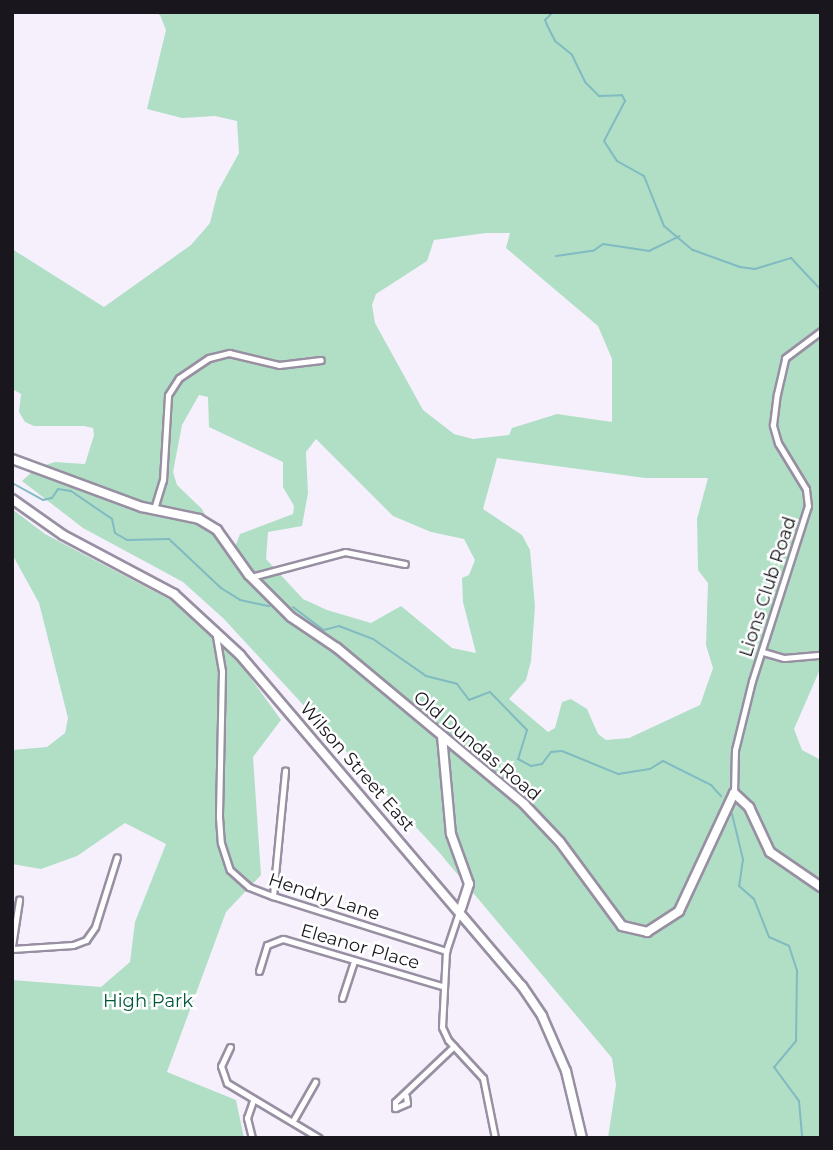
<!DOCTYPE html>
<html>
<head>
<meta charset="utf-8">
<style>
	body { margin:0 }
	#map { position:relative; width:833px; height:1150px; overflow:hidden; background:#f6f0fd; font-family:Montserrat,sans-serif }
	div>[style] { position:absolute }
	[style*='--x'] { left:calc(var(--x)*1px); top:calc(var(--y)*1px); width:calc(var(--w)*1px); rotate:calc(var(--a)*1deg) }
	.green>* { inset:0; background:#b0dfc6 }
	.stream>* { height:2px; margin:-1px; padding:0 1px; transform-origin:1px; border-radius:1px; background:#81bac0 }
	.roads { filter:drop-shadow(2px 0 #988fa2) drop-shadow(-2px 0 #988fa2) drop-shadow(0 2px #988fa2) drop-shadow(0 -2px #988fa2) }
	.street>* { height:5px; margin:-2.5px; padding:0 2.5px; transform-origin:2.5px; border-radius:2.5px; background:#fff }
	.secondary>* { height:8px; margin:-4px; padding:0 4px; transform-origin:4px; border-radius:4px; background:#fff }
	span { translate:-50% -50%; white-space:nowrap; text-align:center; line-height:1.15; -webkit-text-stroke:5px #fff; paint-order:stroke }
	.street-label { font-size:18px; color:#19161d }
	.park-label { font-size:18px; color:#00583a }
	.frame { position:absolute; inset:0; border:14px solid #19161d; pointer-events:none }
</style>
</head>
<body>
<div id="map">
	<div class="green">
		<i style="clip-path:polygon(evenodd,153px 12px,821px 12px,821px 667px,794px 729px,802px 750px,821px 760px,821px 1138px,608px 1138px,616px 1085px,612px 1058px,438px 851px,224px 619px,183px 582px,83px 528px,22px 481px,36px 468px,55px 462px,85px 464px,94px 435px,93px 428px,84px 426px,34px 426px,25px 422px,19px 412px,21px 394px,12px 389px,12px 249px,104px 307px,191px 245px,210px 223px,218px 191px,239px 153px,237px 121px,215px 116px,182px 118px,147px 109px,166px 30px,160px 15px,153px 12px,486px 233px,510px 233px,506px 248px,598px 326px,612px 359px,612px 422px,557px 414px,512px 428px,509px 435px,473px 439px,454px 434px,423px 410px,375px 323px,372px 305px,376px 294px,427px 261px,434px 240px,486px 233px,153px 12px,199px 395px,208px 397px,209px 427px,283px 462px,283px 487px,294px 506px,293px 514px,240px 534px,233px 552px,226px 554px,202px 509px,177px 485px,173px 472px,182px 425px,199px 395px,153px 12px,316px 439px,393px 516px,431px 532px,464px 539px,475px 560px,469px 575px,462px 578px,463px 602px,476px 653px,452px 648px,401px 606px,371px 623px,327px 610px,303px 599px,266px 559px,268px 532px,302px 526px,308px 493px,306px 452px,316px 439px,153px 12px,497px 458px,645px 478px,708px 478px,697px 519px,698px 570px,708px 583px,706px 645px,713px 668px,700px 705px,629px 738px,606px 740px,598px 734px,587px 709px,571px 699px,562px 702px,555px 728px,548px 732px,509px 699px,526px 680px,531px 661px,535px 606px,530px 550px,522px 535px,483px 509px,497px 458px)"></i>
		<i style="clip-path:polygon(12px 509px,45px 534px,184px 607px,242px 666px,281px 720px,253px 757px,261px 875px,226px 912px,167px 1072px,236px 1100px,244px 1138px,12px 1138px,12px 980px,101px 987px,130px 962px,135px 922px,166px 844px,125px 823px,77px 856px,41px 869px,12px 864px,12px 750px,47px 747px,65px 733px,68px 718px,39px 603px,12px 554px)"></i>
	</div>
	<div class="stream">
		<i style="--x:553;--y:12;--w:11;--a:135"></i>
		<i style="--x:545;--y:20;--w:5;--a:68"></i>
		<i style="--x:547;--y:25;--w:18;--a:63"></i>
		<i style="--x:555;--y:41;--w:22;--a:39"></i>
		<i style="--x:572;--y:55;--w:30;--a:64"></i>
		<i style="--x:585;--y:82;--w:20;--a:45"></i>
		<i style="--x:599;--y:96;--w:23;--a:-2"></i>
		<i style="--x:622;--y:95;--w:7;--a:63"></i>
		<i style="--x:625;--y:101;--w:45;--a:117.7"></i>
		<i style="--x:604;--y:141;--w:24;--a:57"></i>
		<i style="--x:617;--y:161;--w:31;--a:29"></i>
		<i style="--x:644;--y:176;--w:54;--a:68.2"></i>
		<i style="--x:664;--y:226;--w:38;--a:40"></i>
		<i style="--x:693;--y:250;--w:50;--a:19.9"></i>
		<i style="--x:740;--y:267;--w:15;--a:8"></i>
		<i style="--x:755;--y:269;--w:38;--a:-17"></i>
		<i style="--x:791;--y:258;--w:44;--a:46.8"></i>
		<i style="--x:556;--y:256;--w:37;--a:-8"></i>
		<i style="--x:593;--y:251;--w:12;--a:-35"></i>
		<i style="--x:603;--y:244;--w:47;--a:8.7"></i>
		<i style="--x:649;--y:251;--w:34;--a:-26"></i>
		<i style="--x:14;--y:484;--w:33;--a:29"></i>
		<i style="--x:43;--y:500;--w:9;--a:-13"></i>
		<i style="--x:52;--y:498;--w:11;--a:-56"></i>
		<i style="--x:58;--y:489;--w:13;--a:9"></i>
		<i style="--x:71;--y:491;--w:50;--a:34.3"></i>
		<i style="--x:112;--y:519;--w:14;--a:78"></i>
		<i style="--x:115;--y:533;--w:14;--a:30"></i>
		<i style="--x:127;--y:540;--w:42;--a:-1.4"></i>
		<i style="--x:169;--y:539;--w:71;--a:43.3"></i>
		<i style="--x:221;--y:588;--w:22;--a:32"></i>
		<i style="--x:240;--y:600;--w:30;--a:12"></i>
		<i style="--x:293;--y:607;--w:39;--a:37"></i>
		<i style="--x:324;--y:630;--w:16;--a:-15"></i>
		<i style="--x:339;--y:626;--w:36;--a:21"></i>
		<i style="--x:373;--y:639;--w:65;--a:34.9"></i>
		<i style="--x:426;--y:676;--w:32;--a:14"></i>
		<i style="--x:457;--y:684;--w:20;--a:53"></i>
		<i style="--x:469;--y:700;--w:22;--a:-21"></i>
		<i style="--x:490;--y:692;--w:53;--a:45.8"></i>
		<i style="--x:527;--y:730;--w:30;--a:107"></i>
		<i style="--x:518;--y:759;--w:15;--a:28"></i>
		<i style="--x:531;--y:766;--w:11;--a:-10"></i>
		<i style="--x:542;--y:764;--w:15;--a:-53"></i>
		<i style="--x:551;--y:752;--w:11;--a:-5"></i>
		<i style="--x:562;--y:751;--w:61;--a:22.3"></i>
		<i style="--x:618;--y:774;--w:32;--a:-9"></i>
		<i style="--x:650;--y:769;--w:15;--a:-32"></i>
		<i style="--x:663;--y:761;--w:54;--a:26.6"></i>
		<i style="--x:711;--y:785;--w:15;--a:48"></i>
		<i style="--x:732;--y:814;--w:46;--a:76.3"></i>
		<i style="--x:743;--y:859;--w:27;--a:98"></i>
		<i style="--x:739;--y:886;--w:20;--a:41"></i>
		<i style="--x:754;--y:899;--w:41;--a:68.5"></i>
		<i style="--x:769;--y:937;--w:22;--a:24"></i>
		<i style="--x:789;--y:946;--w:25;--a:72"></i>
		<i style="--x:797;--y:970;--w:71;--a:90.8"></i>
		<i style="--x:796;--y:1041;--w:34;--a:130"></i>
		<i style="--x:774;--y:1067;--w:42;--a:53.7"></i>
		<i style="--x:799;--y:1101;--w:37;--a:85"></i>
	</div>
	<div class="roads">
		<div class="street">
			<i style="--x:154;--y:509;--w:30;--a:-73"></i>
			<i style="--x:163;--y:480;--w:85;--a:-86.6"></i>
			<i style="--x:168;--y:395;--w:20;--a:-57"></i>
			<i style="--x:179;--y:378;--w:36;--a:-34"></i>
			<i style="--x:209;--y:358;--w:21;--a:-14"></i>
			<i style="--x:229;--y:353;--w:51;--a:13.5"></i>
			<i style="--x:279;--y:365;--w:42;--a:-6.8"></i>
			<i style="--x:251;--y:577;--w:97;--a:-14.9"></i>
			<i style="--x:345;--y:552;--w:61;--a:11.3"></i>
			<i style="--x:215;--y:630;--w:42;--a:80.3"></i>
			<i style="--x:222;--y:671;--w:146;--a:91.2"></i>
			<i style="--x:219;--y:817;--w:26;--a:86"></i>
			<i style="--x:221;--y:843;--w:28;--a:72"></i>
			<i style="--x:230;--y:870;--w:25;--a:42"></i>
			<i style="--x:249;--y:887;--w:26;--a:21"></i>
			<i style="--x:273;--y:896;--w:182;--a:17.6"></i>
			<i style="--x:763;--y:652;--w:22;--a:16"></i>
			<i style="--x:784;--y:658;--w:37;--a:-5"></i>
			<i style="--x:734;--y:793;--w:43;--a:-88.7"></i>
			<i style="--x:735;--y:750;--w:71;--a:-76.2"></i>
			<i style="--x:752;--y:681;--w:184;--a:-72.3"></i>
			<i style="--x:808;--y:506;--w:17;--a:-97"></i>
			<i style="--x:806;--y:489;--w:54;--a:-121.3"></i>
			<i style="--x:778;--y:443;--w:19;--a:-106"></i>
			<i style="--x:773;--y:425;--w:31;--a:-83"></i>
			<i style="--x:777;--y:394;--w:37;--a:-77"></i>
			<i style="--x:785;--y:358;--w:45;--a:-36.9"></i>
			<i style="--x:273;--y:896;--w:126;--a:-84.5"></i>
			<i style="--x:459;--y:912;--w:41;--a:108.4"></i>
			<i style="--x:446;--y:951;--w:76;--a:93"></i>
			<i style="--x:442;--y:1027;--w:14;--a:65"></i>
			<i style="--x:448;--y:1040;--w:52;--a:47.4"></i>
			<i style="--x:483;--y:1078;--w:61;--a:78.7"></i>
			<i style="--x:12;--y:946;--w:47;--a:-81.3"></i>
			<i style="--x:12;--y:949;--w:61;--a:-3.8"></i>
			<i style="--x:73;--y:945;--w:14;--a:-21"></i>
			<i style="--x:86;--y:940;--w:16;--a:-55"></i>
			<i style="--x:95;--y:927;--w:73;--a:-72.6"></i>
			<i style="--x:259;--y:971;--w:27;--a:-73"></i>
			<i style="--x:267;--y:945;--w:17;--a:-21"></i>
			<i style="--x:283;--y:939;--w:166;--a:16.5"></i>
			<i style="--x:342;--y:998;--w:39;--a:-72"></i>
			<i style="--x:230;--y:1047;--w:21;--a:115"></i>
			<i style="--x:221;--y:1066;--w:18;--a:71"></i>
			<i style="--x:227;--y:1083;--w:107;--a:30.9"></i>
			<i style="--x:406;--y:1096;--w:7;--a:82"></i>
			<i style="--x:407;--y:1103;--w:13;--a:157"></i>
			<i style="--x:395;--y:1108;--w:6;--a:-90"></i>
			<i style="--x:395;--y:1102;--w:81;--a:-43.5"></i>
			<i style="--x:294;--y:1119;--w:43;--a:-60.4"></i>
			<i style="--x:252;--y:1138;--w:21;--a:-104"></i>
			<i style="--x:247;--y:1118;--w:18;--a:-71"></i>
		</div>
		<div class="secondary">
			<i style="--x:12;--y:459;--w:139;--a:20.3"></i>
			<i style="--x:142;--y:507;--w:58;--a:11.9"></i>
			<i style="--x:199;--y:519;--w:21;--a:31"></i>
			<i style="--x:217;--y:530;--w:55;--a:54.6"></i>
			<i style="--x:249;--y:575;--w:59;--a:45"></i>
			<i style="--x:291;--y:617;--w:55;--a:34"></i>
			<i style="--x:337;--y:648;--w:244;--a:39.8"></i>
			<i style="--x:524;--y:804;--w:52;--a:46.5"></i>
			<i style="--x:560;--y:842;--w:104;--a:53.6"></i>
			<i style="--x:622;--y:926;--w:26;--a:13"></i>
			<i style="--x:647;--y:932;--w:38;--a:-33"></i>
			<i style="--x:679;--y:911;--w:130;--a:-65"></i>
			<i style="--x:734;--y:793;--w:21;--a:43"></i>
			<i style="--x:749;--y:807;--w:50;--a:65"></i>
			<i style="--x:770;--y:852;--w:62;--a:34.5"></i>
			<i style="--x:12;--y:499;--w:62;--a:35.2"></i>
			<i style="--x:63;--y:535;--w:126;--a:28"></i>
			<i style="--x:174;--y:594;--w:90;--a:42.7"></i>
			<i style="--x:240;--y:655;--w:435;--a:49.6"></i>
			<i style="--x:522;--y:986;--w:36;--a:56"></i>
			<i style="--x:542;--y:1016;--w:60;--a:66.4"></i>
			<i style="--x:566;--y:1071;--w:69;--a:76.6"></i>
			<i style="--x:442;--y:736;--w:98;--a:84.8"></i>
			<i style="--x:451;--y:834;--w:53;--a:70.2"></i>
			<i style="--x:469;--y:884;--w:26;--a:108"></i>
		</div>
	</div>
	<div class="street-label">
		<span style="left:768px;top:587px;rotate:-72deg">Lions Club Road</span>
		<span style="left:477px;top:746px;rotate:40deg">Old Dundas Road</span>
		<span style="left:357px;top:767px;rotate:49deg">Wilson Street East</span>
		<span style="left:324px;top:897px;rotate:18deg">Hendry Lane</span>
		<span style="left:360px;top:947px;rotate:16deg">Eleanor Place</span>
	</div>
	<div class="park-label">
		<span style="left:148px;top:1001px">High Park</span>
	</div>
	<div class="frame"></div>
</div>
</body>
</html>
